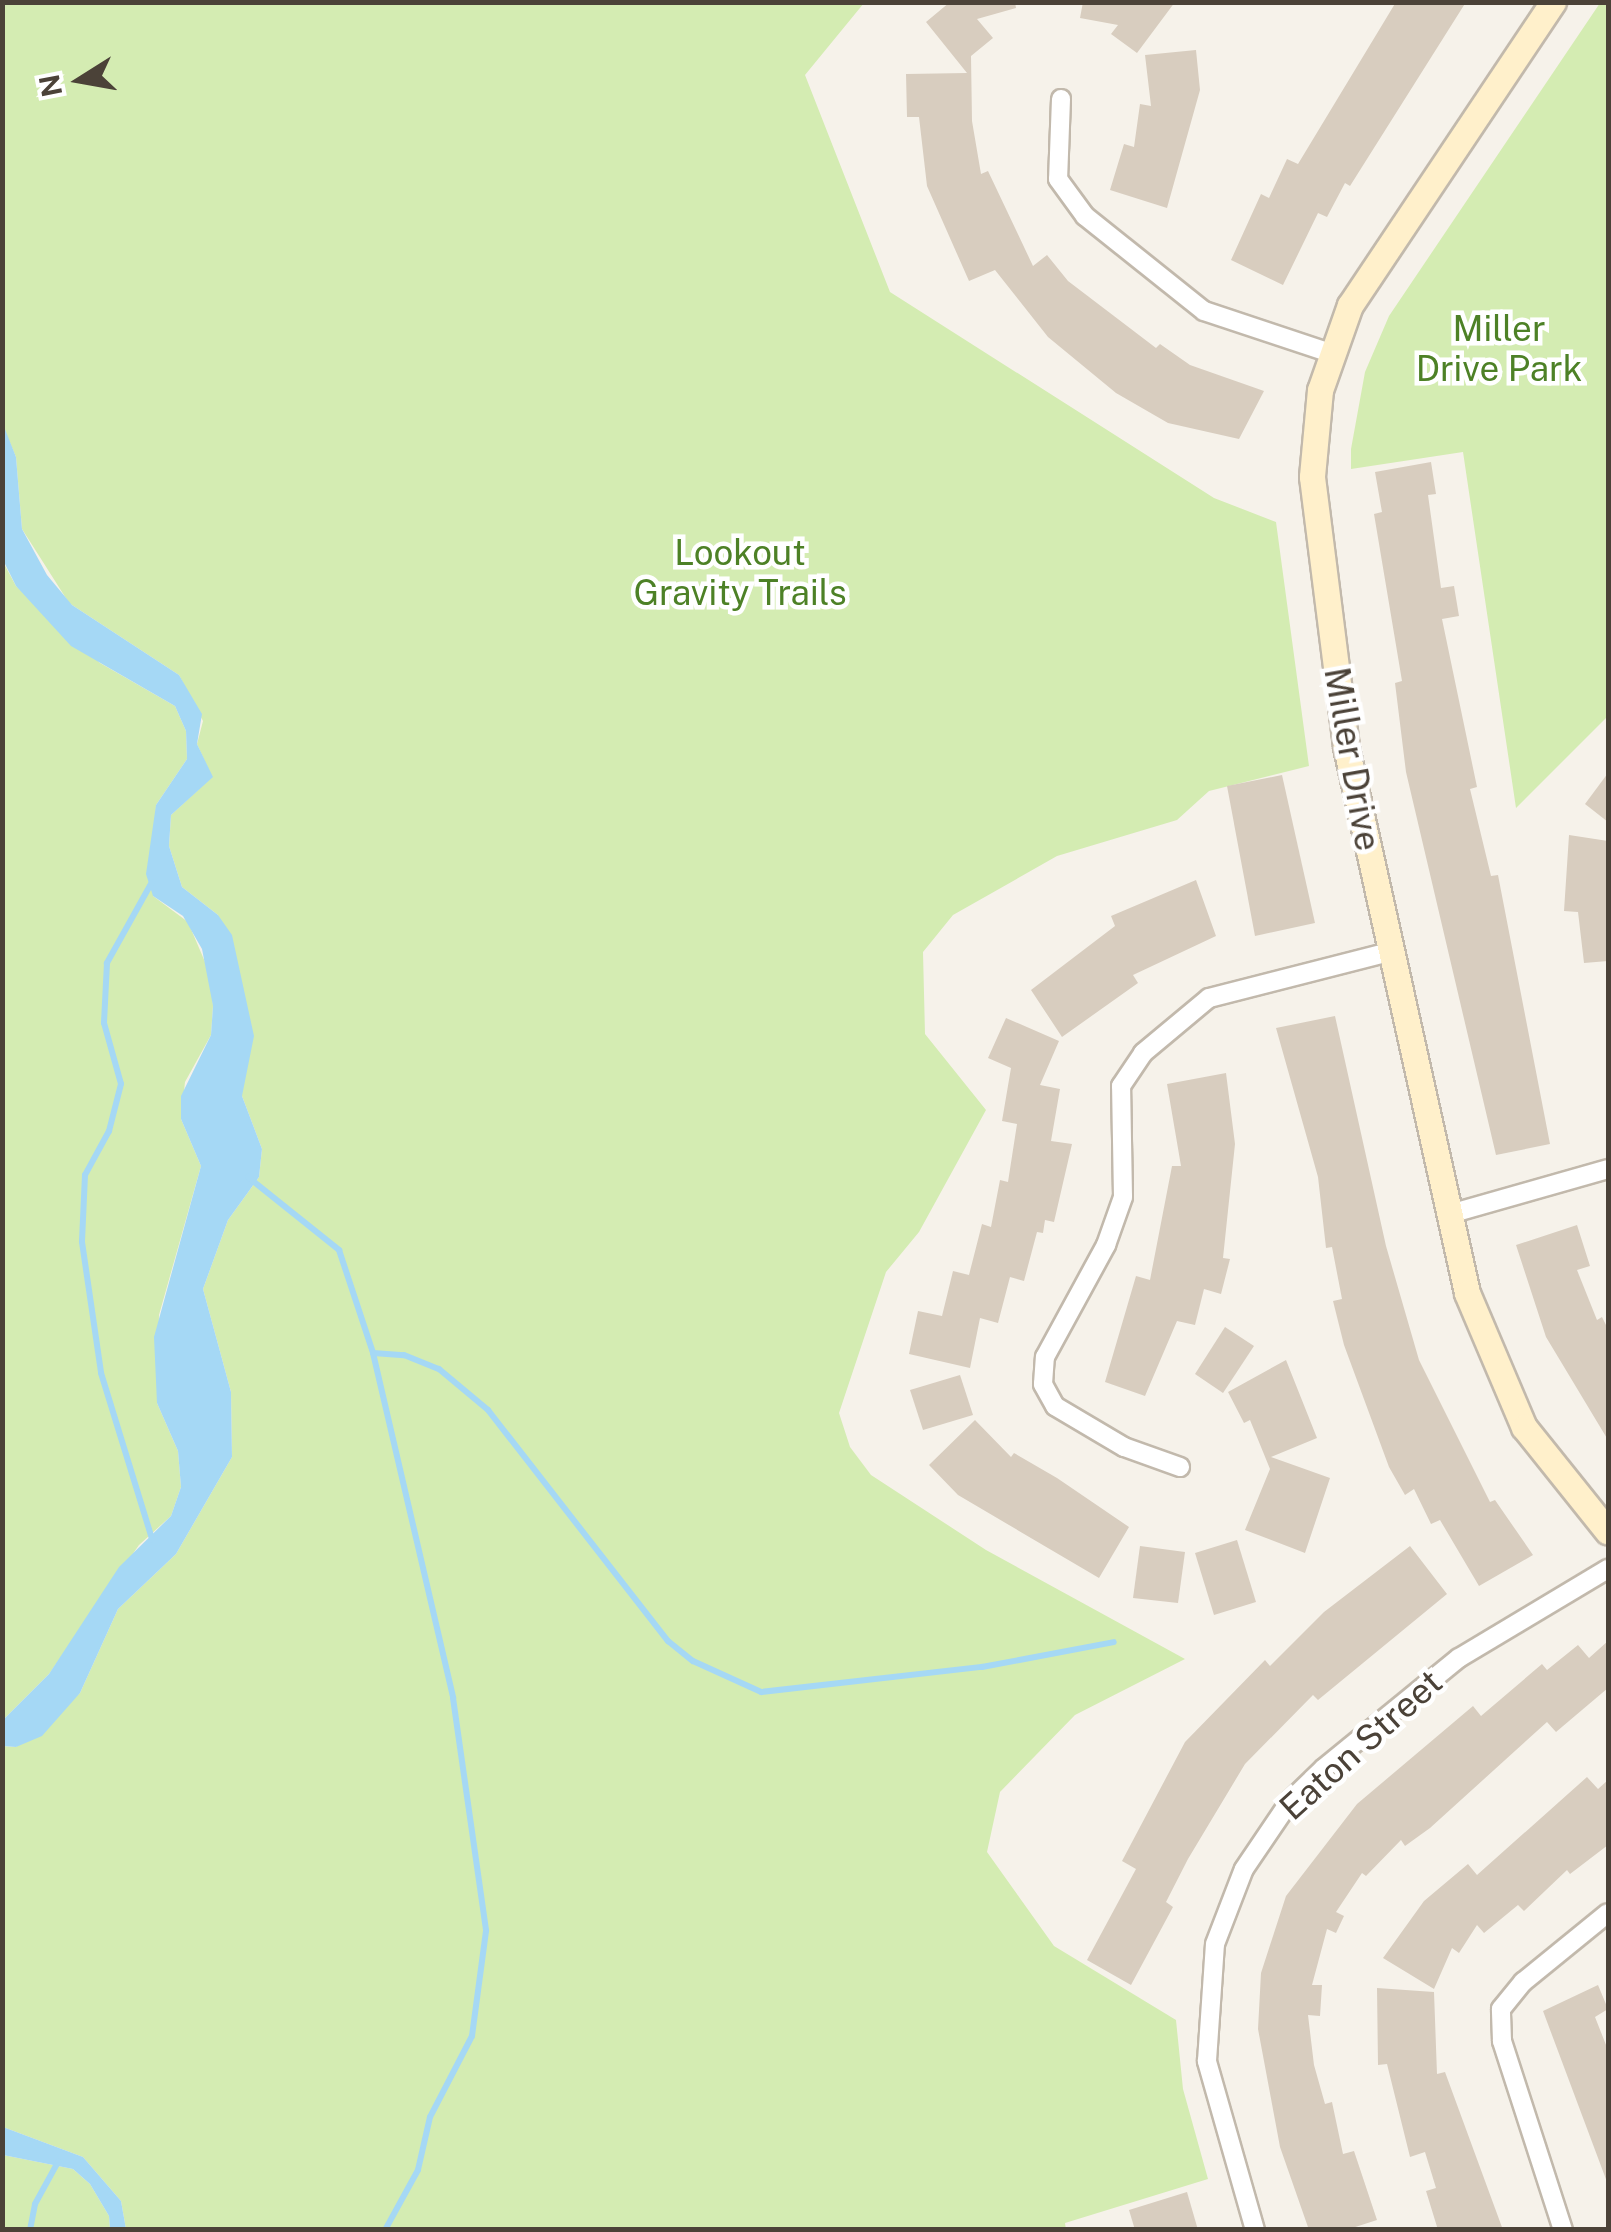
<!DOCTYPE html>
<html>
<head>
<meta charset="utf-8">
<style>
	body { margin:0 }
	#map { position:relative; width:1611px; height:2232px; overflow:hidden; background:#f6f2ea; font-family:"Public Sans",sans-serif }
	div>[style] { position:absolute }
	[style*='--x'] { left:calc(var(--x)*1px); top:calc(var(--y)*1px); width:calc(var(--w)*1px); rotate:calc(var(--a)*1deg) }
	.green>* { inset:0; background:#d4ecb2 }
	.water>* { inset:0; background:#a5d8f5 }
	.stream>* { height:6px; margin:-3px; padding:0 3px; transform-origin:3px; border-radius:3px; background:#a5d8f5 }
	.building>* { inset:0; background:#d8cdbf }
	.roads { filter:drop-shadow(2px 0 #c2b9ac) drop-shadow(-2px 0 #c2b9ac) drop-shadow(0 2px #c2b9ac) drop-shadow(0 -2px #c2b9ac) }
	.street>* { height:18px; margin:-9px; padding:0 9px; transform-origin:9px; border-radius:9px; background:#fff }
	.secondary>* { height:25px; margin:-12.5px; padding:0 12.5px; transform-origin:12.5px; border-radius:12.5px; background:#fff0cb }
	span { translate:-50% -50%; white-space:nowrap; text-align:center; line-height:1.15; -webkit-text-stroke:9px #fff; paint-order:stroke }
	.park-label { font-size:35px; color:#4d8126 }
	.street-label { font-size:35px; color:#4b4238 }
	.frame { position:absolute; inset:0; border:5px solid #4b4238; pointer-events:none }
	.north { position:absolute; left:30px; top:30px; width:100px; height:100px; -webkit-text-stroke:8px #fff; paint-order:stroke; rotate:259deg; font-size:28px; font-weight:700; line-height:40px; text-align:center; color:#4b4238 }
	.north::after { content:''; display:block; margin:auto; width:35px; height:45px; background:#4b4238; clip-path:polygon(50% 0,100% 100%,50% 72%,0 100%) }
</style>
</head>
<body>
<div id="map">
	<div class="green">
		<i style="clip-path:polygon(3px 3px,864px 3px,805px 75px,890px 292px,1214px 498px,1276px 522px,1309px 766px,1209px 791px,1177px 820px,1057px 856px,953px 915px,923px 952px,925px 1034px,986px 1110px,919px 1232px,886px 1272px,839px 1413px,850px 1447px,871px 1475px,986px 1550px,1185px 1659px,1075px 1715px,1000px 1792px,987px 1852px,1054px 1946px,1176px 2020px,1183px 2089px,1208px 2179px,1065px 2223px,1066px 2230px,126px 2229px,121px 2201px,83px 2157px,3px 2127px,2px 1746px,16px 1747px,80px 1693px,118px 1609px,176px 1554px,232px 1457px,231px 1392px,203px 1289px,228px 1220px,259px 1177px,262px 1149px,242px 1096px,218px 915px,182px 887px,169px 846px,171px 815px,212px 777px,197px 744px,203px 721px,179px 675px,69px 603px,22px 529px,16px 457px,2px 424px)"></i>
		<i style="clip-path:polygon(1600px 3px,1608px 3px,1608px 716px,1516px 808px,1463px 452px,1351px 469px,1351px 449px,1365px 372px,1389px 316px)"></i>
		<i style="clip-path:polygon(2px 560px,16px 586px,100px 663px,175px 706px,186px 731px,187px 759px,156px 805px,153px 896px,188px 922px,211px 976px,213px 1006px,211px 1035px,185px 1082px,181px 1119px,201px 1166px,159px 1315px,157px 1403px,178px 1451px,181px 1487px,171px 1516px,139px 1545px,49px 1674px,3px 1720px)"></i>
		<i style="clip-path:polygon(3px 2155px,73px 2169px,90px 2184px,109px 2216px,110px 2229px,3px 2230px)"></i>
	</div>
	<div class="water">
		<i style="clip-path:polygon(3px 424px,16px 457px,22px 529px,47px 575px,72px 605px,179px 675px,202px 714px,197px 744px,213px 777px,171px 815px,169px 846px,182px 887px,218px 915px,232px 935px,254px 1036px,242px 1096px,262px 1149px,259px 1177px,228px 1220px,203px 1289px,231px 1392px,232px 1457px,176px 1554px,118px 1609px,80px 1693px,42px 1736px,16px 1747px,3px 1746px,3px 1720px,49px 1674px,119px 1567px,171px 1516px,181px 1487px,178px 1451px,157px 1403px,154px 1337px,201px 1166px,181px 1119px,181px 1096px,211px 1035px,213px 1006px,202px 949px,183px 916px,153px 896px,146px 874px,156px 805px,187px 759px,186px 731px,175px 706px,71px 646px,16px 586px,3px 560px)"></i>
		<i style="clip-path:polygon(3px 2127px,83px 2157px,121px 2201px,126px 2229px,110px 2229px,109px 2216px,90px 2184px,73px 2169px,3px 2155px)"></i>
	</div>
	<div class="stream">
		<i style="--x:152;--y:882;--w:93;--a:119.1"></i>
		<i style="--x:107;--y:963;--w:60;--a:92.9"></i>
		<i style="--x:104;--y:1023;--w:63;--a:74.4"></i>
		<i style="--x:121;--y:1084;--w:49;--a:104.3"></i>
		<i style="--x:109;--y:1131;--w:50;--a:118.6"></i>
		<i style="--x:85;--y:1175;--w:67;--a:92.6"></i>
		<i style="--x:82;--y:1242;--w:132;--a:81.7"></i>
		<i style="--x:101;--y:1373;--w:174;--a:72.9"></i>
		<i style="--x:248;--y:1177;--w:117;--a:38.7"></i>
		<i style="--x:339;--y:1250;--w:108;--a:71.7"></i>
		<i style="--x:373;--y:1353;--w:354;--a:76.9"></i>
		<i style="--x:453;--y:1698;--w:235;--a:81.9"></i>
		<i style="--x:486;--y:1931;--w:106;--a:97.6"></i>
		<i style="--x:472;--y:2036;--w:91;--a:117.4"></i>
		<i style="--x:430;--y:2117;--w:54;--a:102.8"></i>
		<i style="--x:418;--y:2170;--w:68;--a:118.8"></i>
		<i style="--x:373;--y:1353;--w:31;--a:4"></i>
		<i style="--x:404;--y:1355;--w:38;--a:22"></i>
		<i style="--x:439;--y:1369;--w:64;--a:39.9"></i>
		<i style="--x:488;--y:1410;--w:293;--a:52.1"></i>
		<i style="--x:668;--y:1641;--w:32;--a:39"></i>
		<i style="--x:693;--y:1661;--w:75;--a:24.5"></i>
		<i style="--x:761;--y:1692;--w:222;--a:-6.5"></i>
		<i style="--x:982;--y:1667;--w:134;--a:-10.7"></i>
		<i style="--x:30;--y:2230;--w:26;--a:-79"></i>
		<i style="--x:35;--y:2204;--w:48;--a:-61.3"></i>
	</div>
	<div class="building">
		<i style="clip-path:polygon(950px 2px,1015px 2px,1016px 8px,977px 19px,993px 38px,971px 56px,972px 121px,981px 174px,988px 171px,1033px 266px,1047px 255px,1068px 281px,1156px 348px,1160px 344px,1190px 365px,1264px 391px,1239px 439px,1168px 423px,1116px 393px,1048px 337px,995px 270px,969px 281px,927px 186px,919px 117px,907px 117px,906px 74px,967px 73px,926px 22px)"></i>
		<i style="clip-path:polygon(1083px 2px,1175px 2px,1137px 53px,1111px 34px,1118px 25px,1080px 18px)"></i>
		<i style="clip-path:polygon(1396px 2px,1466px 2px,1350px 186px,1345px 183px,1327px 217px,1318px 213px,1283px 285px,1231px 260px,1261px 194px,1269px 198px,1287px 159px,1298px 164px)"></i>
		<i style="clip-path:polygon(1196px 50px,1200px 90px,1167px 208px,1110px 190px,1124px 144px,1134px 147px,1140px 104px,1151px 106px,1145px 55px)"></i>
		<i style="clip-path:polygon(1431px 462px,1436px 494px,1428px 495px,1441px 588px,1454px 586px,1459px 616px,1442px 619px,1477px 787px,1470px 789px,1491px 876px,1498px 875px,1550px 1144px,1496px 1155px,1406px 772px,1395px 683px,1402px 681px,1374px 514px,1382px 512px,1375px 472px)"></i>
		<i style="clip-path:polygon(1608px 773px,1608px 822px,1585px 804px)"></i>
		<i style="clip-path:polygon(1282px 775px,1315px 923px,1255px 936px,1227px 786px)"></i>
		<i style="clip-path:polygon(1569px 835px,1608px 841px,1608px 961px,1584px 963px,1578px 912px,1564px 911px)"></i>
		<i style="clip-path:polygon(1196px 880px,1216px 936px,1133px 975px,1138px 983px,1062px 1037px,1031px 990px,1115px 926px,1111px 916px)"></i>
		<i style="clip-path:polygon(1335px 1016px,1386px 1246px,1419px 1360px,1490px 1502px,1495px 1500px,1533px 1555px,1479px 1586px,1440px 1520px,1431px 1524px,1414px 1489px,1405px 1495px,1389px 1467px,1344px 1345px,1333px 1301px,1342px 1299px,1332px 1247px,1326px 1248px,1318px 1177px,1276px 1028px)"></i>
		<i style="clip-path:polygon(1006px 1018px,1059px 1041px,1040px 1085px,1060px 1089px,1051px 1141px,1072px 1144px,1054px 1222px,1045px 1220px,1043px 1233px,1037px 1232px,1024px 1281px,1010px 1277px,998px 1323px,980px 1318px,970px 1368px,909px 1354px,918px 1311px,942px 1316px,953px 1271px,969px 1275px,982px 1224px,991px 1227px,1000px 1180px,1008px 1182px,1017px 1124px,1002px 1121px,1011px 1068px,988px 1058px)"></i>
		<i style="clip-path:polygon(1226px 1073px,1235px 1144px,1223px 1258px,1230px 1259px,1221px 1294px,1204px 1289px,1195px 1325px,1177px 1321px,1145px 1396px,1105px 1382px,1136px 1276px,1150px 1280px,1172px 1166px,1181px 1166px,1167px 1084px)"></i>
		<i style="clip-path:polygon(1577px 1225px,1590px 1266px,1577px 1270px,1597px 1320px,1602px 1317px,1608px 1329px,1608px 1440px,1546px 1337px,1516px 1245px)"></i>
		<i style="clip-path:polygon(1225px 1327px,1254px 1346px,1223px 1393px,1195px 1374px)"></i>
		<i style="clip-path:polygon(1286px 1360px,1317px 1438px,1271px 1457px,1330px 1478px,1305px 1553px,1245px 1530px,1270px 1469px,1250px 1420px,1244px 1423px,1228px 1392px)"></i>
		<i style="clip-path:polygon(960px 1375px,973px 1415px,923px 1430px,910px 1390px)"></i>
		<i style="clip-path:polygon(975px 1420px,1011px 1457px,1014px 1453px,1057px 1478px,1129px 1527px,1099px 1578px,958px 1495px,929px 1465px)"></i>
		<i style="clip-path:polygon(1237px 1540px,1256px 1602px,1214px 1615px,1195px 1553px)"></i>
		<i style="clip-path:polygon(1140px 1546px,1185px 1552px,1178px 1603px,1133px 1598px)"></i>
		<i style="clip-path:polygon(1410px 1546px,1447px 1594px,1318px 1700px,1313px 1695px,1245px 1764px,1188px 1859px,1166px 1902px,1173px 1907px,1131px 1985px,1087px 1960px,1136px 1869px,1122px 1861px,1185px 1742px,1265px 1660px,1270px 1666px,1324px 1612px)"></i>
		<i style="clip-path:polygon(1608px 1641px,1608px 1688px,1556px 1732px,1547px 1722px,1430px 1828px,1405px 1846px,1401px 1840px,1366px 1876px,1362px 1873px,1336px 1912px,1344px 1916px,1336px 1933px,1327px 1929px,1312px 1985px,1322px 1985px,1320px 2016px,1308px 2015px,1314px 2065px,1325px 2104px,1332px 2102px,1343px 2154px,1354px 2151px,1377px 2220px,1346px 2230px,1309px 2230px,1280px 2147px,1258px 2029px,1261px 1973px,1286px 1896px,1357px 1804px,1473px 1706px,1481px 1716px,1542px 1664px,1547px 1670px,1578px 1645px,1589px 1658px)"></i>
		<i style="clip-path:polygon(1587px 1777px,1598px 1789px,1608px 1780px,1608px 1845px,1570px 1874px,1567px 1870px,1524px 1911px,1518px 1905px,1484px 1933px,1477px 1925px,1459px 1953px,1452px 1948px,1434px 1989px,1383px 1958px,1424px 1901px,1468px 1864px,1477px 1875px)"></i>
		<i style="clip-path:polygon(1598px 1985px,1608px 2009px,1595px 2017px,1608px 2050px,1607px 2182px,1543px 2011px)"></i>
		<i style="clip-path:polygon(1377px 1988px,1434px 1992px,1437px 2074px,1445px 2072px,1503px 2230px,1438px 2230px,1426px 2191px,1436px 2188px,1425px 2152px,1410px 2157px,1387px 2064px,1378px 2065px)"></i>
		<i style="clip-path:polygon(1187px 2192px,1198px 2230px,1135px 2230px,1129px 2210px)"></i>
	</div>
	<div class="roads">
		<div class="street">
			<i style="--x:1061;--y:99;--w:80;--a:92.1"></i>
			<i style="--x:1058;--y:179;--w:46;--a:53.9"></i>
			<i style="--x:1085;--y:216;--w:152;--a:38.6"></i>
			<i style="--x:1204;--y:311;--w:133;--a:18.4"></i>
			<i style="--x:1450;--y:1214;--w:164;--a:-15.9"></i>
			<i style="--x:1180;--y:1467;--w:59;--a:-160.3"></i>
			<i style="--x:1124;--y:1447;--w:80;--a:-149.3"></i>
			<i style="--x:1055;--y:1406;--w:25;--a:-119"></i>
			<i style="--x:1043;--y:1384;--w:27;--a:-86"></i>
			<i style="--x:1045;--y:1357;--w:128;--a:-61.4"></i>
			<i style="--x:1106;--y:1245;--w:51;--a:-70.5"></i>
			<i style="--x:1123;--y:1197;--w:111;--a:-91"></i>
			<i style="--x:1121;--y:1086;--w:40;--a:-56"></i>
			<i style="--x:1143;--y:1053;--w:86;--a:-39.8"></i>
			<i style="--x:1209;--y:998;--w:187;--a:-14.3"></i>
			<i style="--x:1255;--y:2230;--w:176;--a:-105.9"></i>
			<i style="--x:1207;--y:2061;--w:117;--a:-86.1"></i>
			<i style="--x:1215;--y:1944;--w:80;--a:-68.9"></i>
			<i style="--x:1244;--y:1869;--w:82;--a:-55.9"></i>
			<i style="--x:1290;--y:1801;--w:47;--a:-44.1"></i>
			<i style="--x:1324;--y:1768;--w:174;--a:-39.2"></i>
			<i style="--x:1459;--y:1658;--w:174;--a:-30.9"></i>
			<i style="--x:1563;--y:2230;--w:199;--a:-107.9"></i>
			<i style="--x:1502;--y:2041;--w:32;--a:-92"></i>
			<i style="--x:1501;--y:2009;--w:35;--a:-51"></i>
			<i style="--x:1523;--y:1982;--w:109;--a:-39.1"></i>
		</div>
		<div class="secondary">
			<i style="--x:1553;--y:2;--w:365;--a:123.8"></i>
			<i style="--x:1350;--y:305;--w:90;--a:109.4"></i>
			<i style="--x:1320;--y:390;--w:87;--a:95.3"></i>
			<i style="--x:1312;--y:477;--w:272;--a:82.8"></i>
			<i style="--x:1346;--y:747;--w:559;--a:77.5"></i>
			<i style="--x:1467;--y:1293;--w:146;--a:67"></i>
			<i style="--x:1524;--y:1427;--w:134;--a:51.3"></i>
		</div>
	</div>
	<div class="park-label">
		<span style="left:1499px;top:349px">Miller<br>Drive Park</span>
		<span style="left:740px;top:573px">Lookout<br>Gravity Trails</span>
	</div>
	<div class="street-label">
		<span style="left:1352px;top:759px;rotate:80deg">Miller Drive</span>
		<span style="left:1361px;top:1745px;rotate:-42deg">Eaton Street</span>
	</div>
	<div class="frame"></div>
	<div class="north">N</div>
</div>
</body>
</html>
